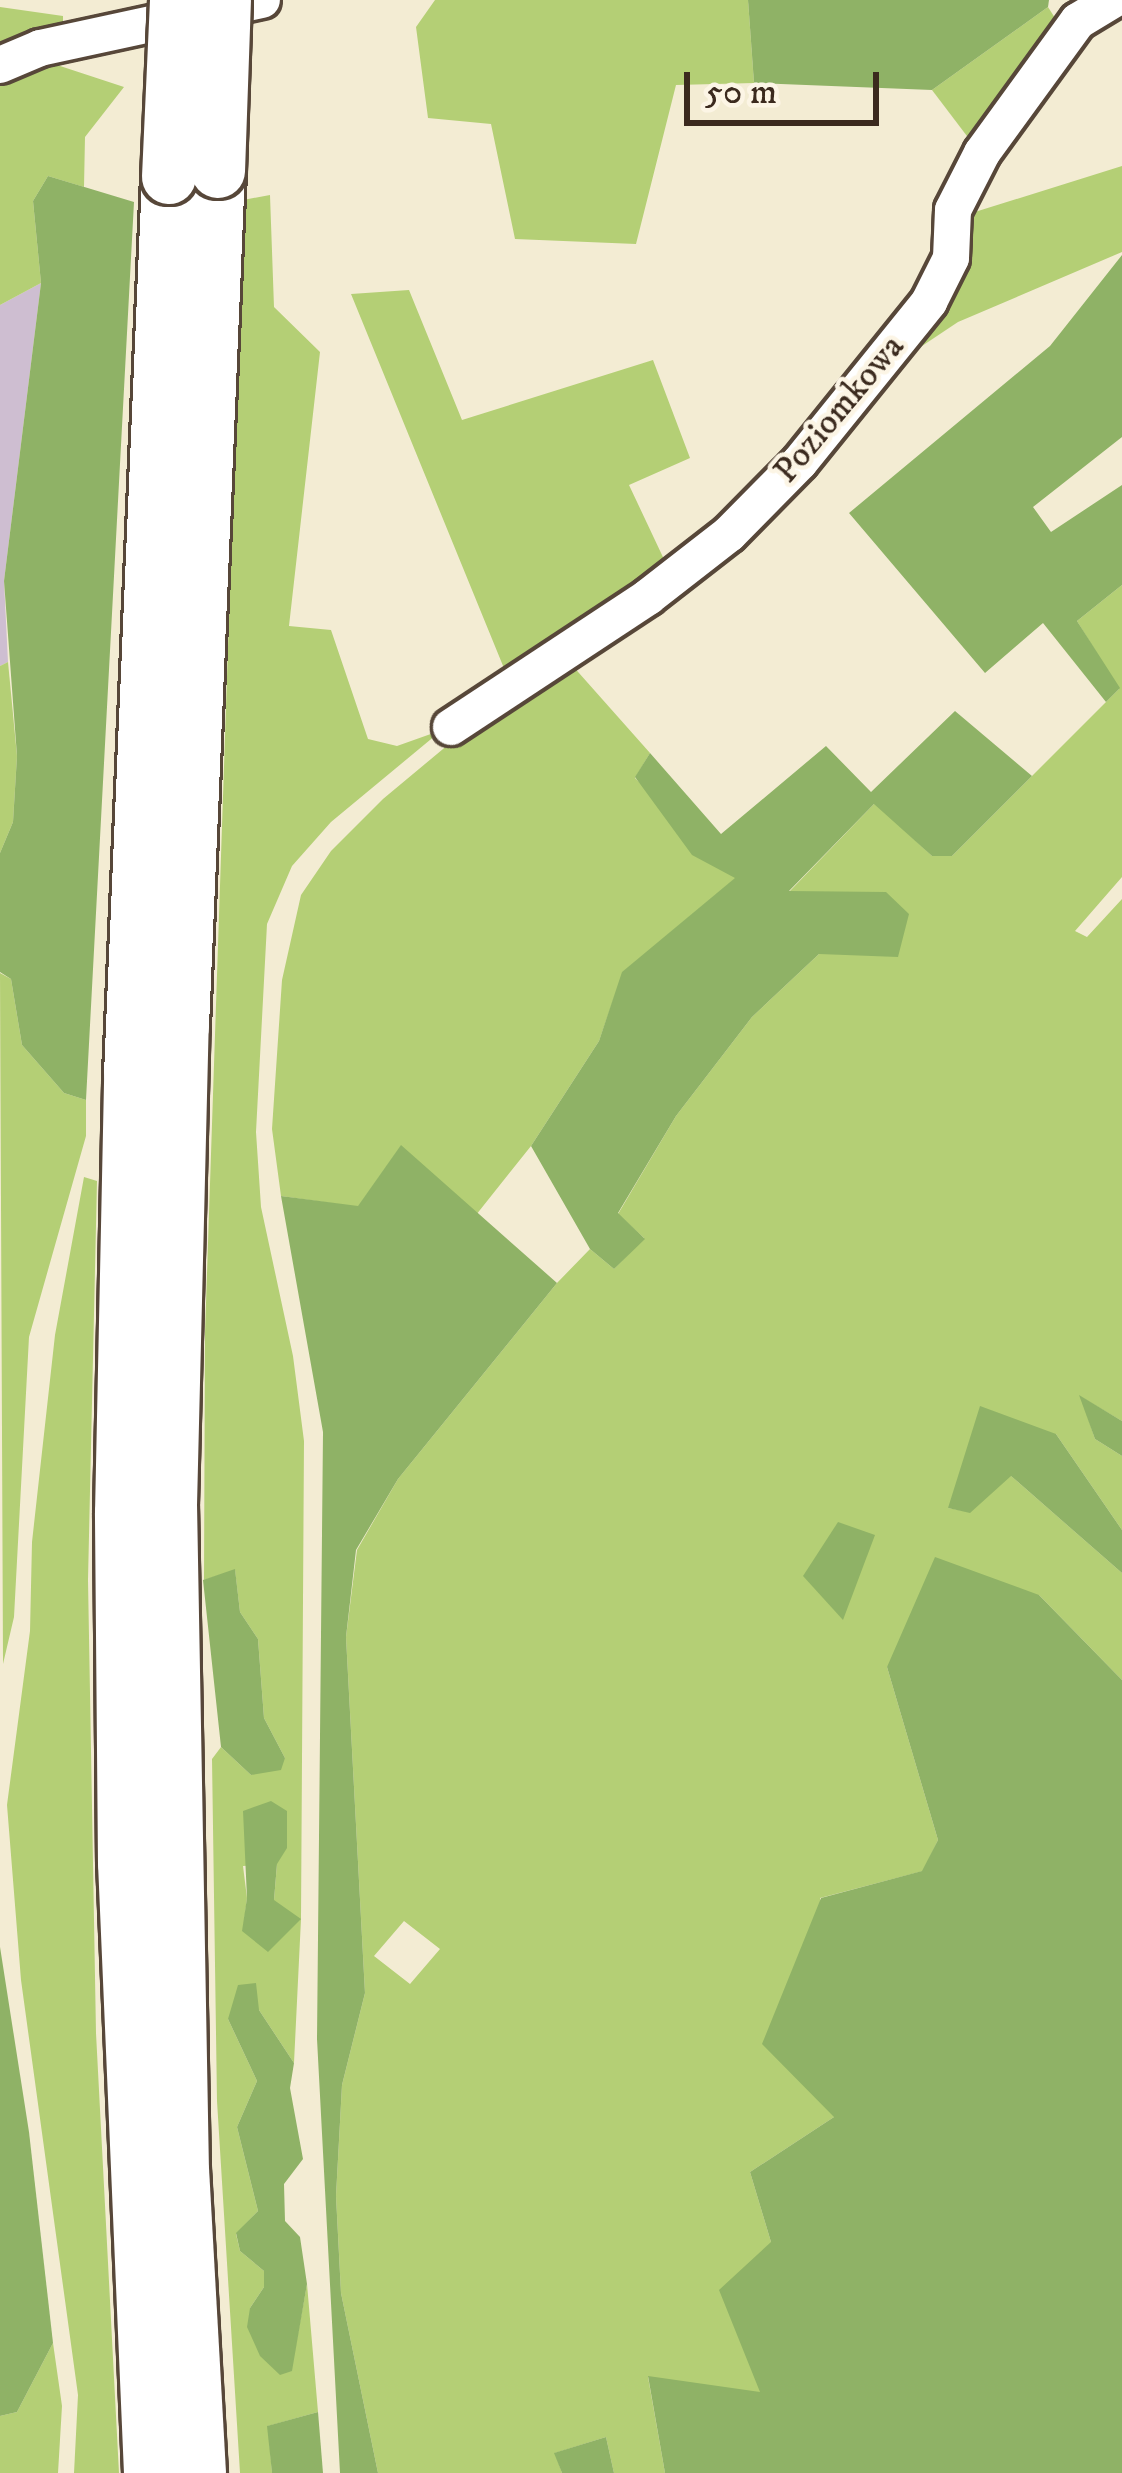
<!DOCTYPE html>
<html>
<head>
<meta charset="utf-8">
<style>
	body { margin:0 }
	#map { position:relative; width:1122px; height:2473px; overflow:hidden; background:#f3ecd3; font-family:"IM FELL DW Pica",serif }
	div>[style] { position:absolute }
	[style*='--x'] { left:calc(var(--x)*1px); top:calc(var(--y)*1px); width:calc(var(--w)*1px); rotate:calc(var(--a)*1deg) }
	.industrial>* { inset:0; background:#cebed1 }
	.green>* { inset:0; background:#b4cf75 }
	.forest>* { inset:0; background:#8fb266 }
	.roads { filter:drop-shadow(3px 0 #574739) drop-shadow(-3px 0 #574739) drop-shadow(0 3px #574739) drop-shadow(0 -3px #574739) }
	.minor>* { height:36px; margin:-18px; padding:0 18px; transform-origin:18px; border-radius:18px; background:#fff }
	.highway>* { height:54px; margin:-27px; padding:0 27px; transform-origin:27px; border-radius:27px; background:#fff }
	.bridges { filter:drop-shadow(3px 0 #574739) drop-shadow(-3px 0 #574739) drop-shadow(0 3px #574739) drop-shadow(0 -3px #574739) }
	.highway-bridge>* { height:54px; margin:-27px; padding:0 27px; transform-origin:27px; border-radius:27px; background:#fff }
	span { translate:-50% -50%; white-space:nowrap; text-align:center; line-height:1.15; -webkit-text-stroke:9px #fcf5e5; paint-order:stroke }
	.street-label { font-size:36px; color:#3b2a1e }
	.scale { position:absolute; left:684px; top:72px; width:195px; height:54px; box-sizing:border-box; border:6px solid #3b2a1e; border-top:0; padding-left:15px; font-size:36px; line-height:42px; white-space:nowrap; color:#3b2a1e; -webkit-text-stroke:9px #fcf5e5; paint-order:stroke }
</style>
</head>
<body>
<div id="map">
	<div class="industrial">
		<i style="clip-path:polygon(41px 283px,4px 581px,8px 662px,0 666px,0 305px)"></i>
	</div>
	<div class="green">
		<i style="clip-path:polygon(435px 0,748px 0,754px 83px,676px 85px,636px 244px,515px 239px,491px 124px,428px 118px,416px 27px)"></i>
		<i style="clip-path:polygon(0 7px,63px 16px,63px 29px,0 55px)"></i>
		<i style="clip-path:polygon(1048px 7px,1062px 29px,973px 144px,932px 90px)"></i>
		<i style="clip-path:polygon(54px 64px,124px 87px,85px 137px,84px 187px,48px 176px,33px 201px,41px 283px,0 305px,0 81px)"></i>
		<i style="clip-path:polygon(1122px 166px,1122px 252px,958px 322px,889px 368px,962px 216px)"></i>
		<i style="clip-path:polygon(evenodd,270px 195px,274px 307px,320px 352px,289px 626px,331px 630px,368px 739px,397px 746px,442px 730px,331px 822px,292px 866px,267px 924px,256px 1132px,261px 1207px,293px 1356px,304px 1441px,301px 1919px,294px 2063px,259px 2010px,228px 2019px,257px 2081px,237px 2127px,258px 2211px,236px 2234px,240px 2251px,264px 2271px,264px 2287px,250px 2308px,291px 2371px,307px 2284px,318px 2412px,268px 2426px,272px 2473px,240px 2473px,217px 2101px,212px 1759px,221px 1747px,251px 1775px,285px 1758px,264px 1718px,258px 1639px,240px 1612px,235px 1570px,204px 1580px,205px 1333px,243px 200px,270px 195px,277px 1864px,274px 1900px,243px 1931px,247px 1898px,243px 1866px,277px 1864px)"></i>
		<i style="clip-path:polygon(409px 290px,462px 420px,653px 360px,690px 458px,629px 485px,670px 572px,508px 678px,351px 294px)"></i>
		<i style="clip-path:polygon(evenodd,1122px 585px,1122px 877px,1075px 931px,1087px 937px,1122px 899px,1122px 1421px,1081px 1397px,1095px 1439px,1122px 1456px,1122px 1530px,1056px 1434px,948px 1508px,970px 1512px,1010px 1475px,1122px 1573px,1122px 1680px,1039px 1595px,887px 1667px,938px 1840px,923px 1871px,820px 1898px,834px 2117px,750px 2172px,771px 2242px,761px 2393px,648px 2377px,665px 2473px,614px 2473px,606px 2437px,555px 2453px,562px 2473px,378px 2473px,341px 2293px,336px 2196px,342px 2085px,365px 1993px,346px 1637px,357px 1550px,398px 1479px,557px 1283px,590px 1249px,614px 1269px,644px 1238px,618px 1214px,676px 1116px,752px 1017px,819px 954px,788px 893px,875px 803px,932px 856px,952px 856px,1119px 689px,1077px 621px,1122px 585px,404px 1921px,440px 1949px,410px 1984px,374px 1956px,404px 1921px)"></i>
		<i style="clip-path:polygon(8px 662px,17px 756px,13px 822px,0 853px,0 666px)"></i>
		<i style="clip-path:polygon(571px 664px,650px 753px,635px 778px,736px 878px,623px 972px,599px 1041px,531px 1146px,476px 1215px,401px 1146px,358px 1207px,281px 1196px,272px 1129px,282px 980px,301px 895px,331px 851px,383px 799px,473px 724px)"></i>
		<i style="clip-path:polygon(0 973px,11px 979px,22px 1045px,64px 1093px,86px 1100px,86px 1136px,29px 1337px,14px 1617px,3px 1664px)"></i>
		<i style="clip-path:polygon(84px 1177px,97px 1181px,88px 1580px,96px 2033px,119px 2473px,74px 2473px,78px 2395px,21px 1980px,7px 1805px,30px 1631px,32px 1542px,55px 1335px)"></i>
		<i style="clip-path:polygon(53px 2343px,62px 2406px,58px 2473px,0 2473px,0 2416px,17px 2412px)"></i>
	</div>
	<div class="forest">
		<i style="clip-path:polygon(748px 0,1049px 0,1048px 7px,932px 90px,754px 83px)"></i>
		<i style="clip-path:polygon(48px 176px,134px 202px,86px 1100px,64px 1093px,22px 1045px,11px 979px,0 972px,0 853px,13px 822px,17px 756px,4px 581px,41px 283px,33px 201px)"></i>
		<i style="clip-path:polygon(1122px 255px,1122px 437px,1033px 507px,1051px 532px,1122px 485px,1122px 585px,1077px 621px,1120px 688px,1106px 702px,1043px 623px,985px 673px,849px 513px,1050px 346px)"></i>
		<i style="clip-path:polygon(955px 711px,1032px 776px,952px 856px,932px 856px,874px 804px,789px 891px,886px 892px,909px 914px,898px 957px,819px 954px,752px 1017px,676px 1116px,618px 1213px,645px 1239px,614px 1269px,590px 1249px,531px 1146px,599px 1041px,622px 972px,735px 878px,692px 855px,635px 777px,650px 753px,721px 834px,826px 746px,871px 792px)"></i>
		<i style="clip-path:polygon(401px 1145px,557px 1283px,398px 1479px,356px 1550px,346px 1637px,365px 1993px,342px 2085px,336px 2196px,341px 2293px,378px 2473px,340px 2473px,317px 2039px,323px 1432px,281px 1196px,358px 1206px)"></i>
		<i style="clip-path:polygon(1079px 1395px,1122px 1421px,1122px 1456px,1095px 1439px)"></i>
		<i style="clip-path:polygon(980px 1406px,1056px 1434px,1122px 1530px,1122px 1573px,1011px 1476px,970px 1513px,948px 1508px)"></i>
		<i style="clip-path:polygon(838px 1522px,875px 1535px,843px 1620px,803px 1576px)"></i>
		<i style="clip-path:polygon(935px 1557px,1039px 1595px,1122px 1680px,1122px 2473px,665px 2473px,648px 2376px,760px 2392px,719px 2290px,771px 2242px,750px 2172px,834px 2117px,762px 2044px,821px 1898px,922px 1871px,938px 1840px,887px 1667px)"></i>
		<i style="clip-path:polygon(235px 1569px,240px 1612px,258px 1639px,264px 1718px,285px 1758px,281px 1770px,251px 1775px,221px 1747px,203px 1580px)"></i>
		<i style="clip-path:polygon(271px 1801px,287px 1811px,287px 1848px,277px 1864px,274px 1900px,301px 1919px,268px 1952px,242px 1931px,247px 1898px,243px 1811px)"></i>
		<i style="clip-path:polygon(0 1947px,29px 2132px,53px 2343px,17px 2412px,0 2416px)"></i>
		<i style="clip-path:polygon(256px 1983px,259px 2010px,294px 2063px,290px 2088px,303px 2159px,284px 2184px,285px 2221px,300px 2237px,307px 2284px,292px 2371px,280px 2375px,260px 2356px,247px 2327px,250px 2308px,264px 2287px,264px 2271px,240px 2251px,236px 2233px,258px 2211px,237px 2127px,257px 2081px,228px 2019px,238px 1985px)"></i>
		<i style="clip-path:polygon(318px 2412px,323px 2473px,272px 2473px,267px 2426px)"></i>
		<i style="clip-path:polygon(606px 2437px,614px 2473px,562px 2473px,554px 2453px)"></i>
	</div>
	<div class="roads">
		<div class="minor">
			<i style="--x:0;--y:65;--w:43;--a:-23"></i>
			<i style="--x:40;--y:48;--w:227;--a:-12.2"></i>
			<i style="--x:451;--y:727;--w:236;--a:-33.4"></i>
			<i style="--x:648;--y:597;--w:103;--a:-37.9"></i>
			<i style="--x:729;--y:534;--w:101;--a:-45.4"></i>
			<i style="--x:800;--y:462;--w:206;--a:-51.1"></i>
			<i style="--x:929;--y:302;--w:49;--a:-63.4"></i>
			<i style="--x:951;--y:258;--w:48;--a:-87.6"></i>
			<i style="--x:953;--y:210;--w:64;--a:-63"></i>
			<i style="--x:982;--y:153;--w:163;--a:-54"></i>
			<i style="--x:1078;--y:21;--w:41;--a:-31"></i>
		</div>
		<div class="highway">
			<i style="--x:151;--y:2473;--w:611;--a:-92.44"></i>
			<i style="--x:125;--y:1863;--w:350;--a:-90.5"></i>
			<i style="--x:122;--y:1513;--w:439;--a:-88.8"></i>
			<i style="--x:131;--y:1074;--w:898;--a:-87.57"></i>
			<i style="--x:199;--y:2473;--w:301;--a:-93.2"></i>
			<i style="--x:182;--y:2172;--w:667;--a:-91.03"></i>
			<i style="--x:170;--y:1505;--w:479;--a:-88.6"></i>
			<i style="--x:182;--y:1026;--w:856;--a:-87.59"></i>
		</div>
	</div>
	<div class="bridges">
		<div class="highway-bridge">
			<i style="--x:218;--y:171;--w:171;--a:-88"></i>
			<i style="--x:169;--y:177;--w:177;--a:-87.4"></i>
		</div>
	</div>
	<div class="street-label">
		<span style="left:839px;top:409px;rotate:-50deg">Poziomkowa</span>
	</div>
	<div class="scale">50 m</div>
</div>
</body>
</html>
